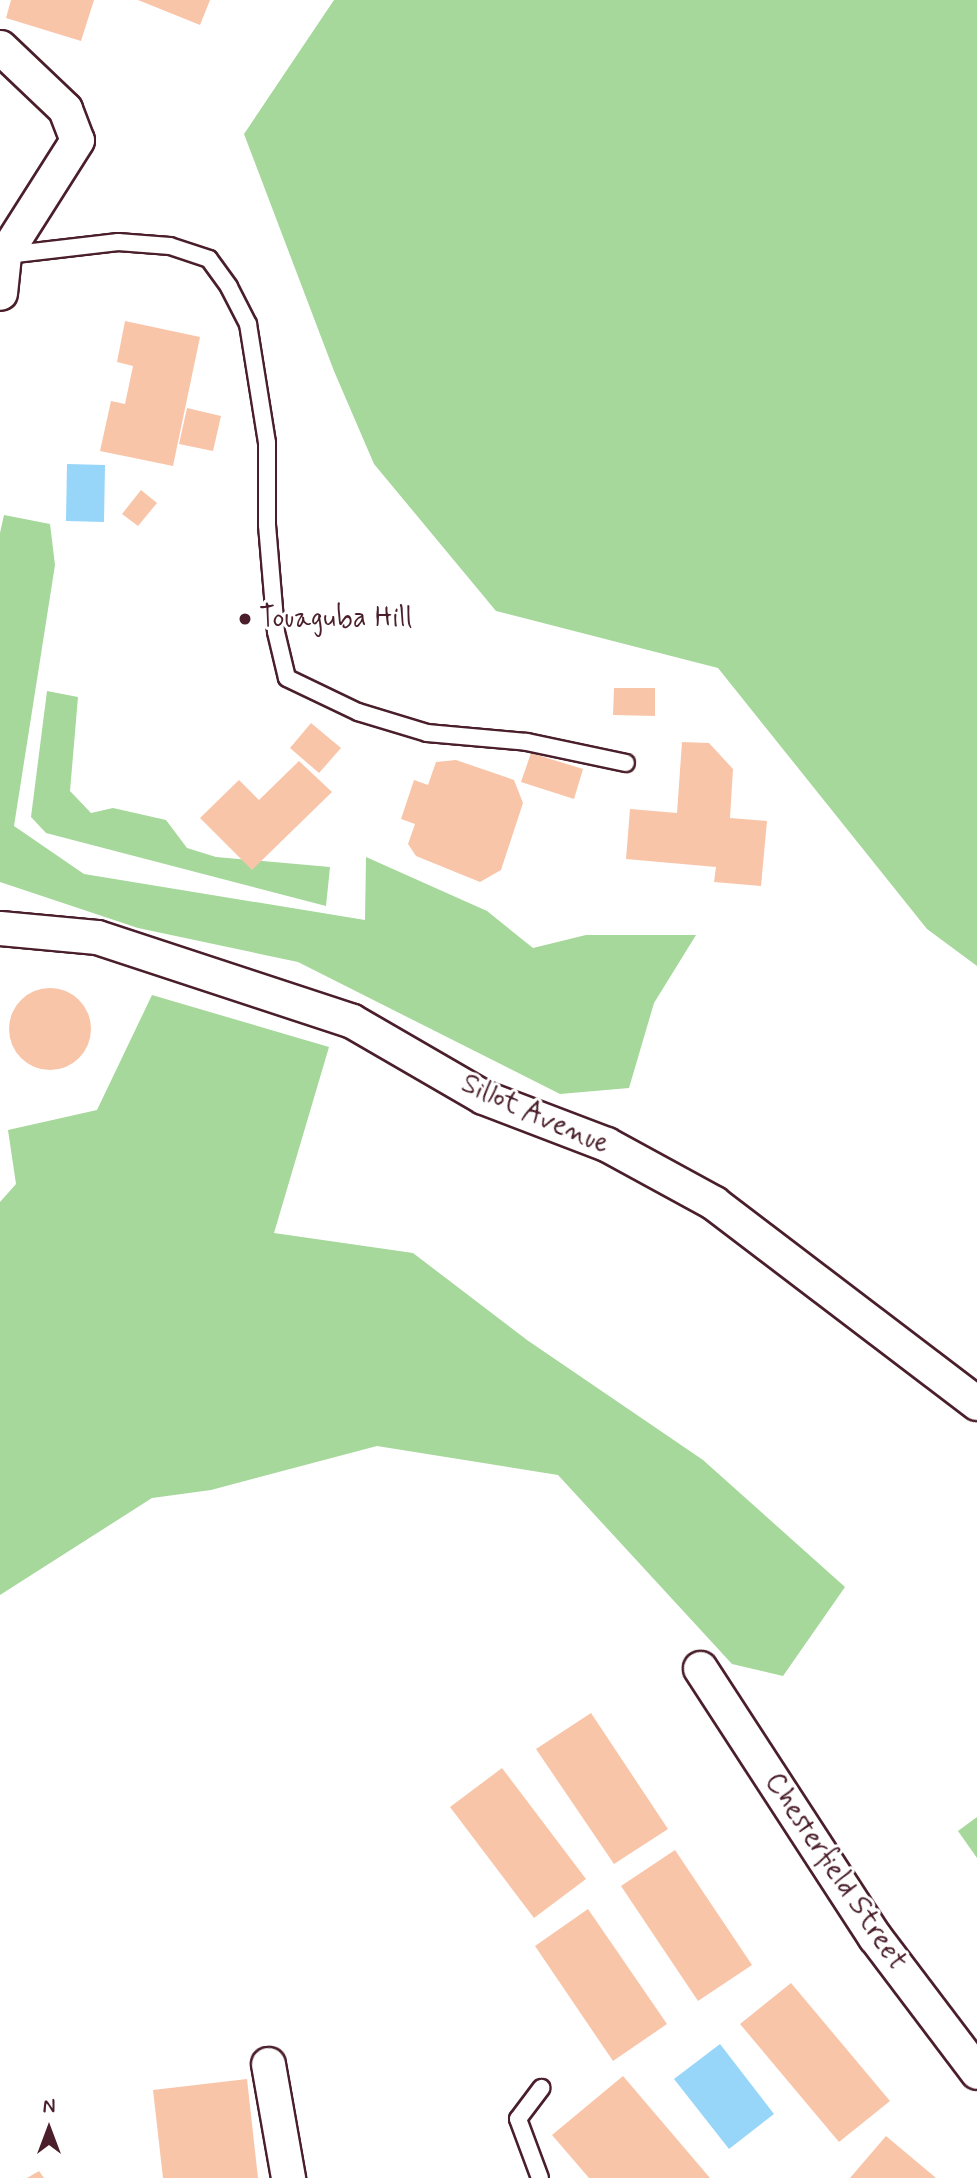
<!DOCTYPE html>
<html>
<head>
<meta charset="utf-8">
<style>
	body { margin:0 }
	#map { position:relative; width:977px; height:2178px; overflow:hidden; background:#fff; font-family:Mynerve,sans-serif }
	div>[style] { position:absolute }
	[style*='--x'] { left:calc(var(--x)*1px); top:calc(var(--y)*1px); width:calc(var(--w)*1px); rotate:calc(var(--a)*1deg) }
	.green>* { inset:0; background:#a5d89a }
	.water>* { inset:0; background:#97d6f8 }
	.building>* { inset:0; background:#f8c5a9 }
	.round { border-radius:50% }
	.roads { filter:drop-shadow(2px 0 #4a1f2b) drop-shadow(-2px 0 #4a1f2b) drop-shadow(0 2px #4a1f2b) drop-shadow(0 -2px #4a1f2b) }
	.service>* { height:16px; margin:-8px; padding:0 8px; transform-origin:8px; border-radius:8px; background:#fff }
	.minor>* { height:33px; margin:-16.5px; padding:0 16.5px; transform-origin:16.5px; border-radius:16.5px; background:#fff }
	.dots>* { width:19px; height:19px; translate:-50% -50%; box-sizing:border-box; border:4px solid #fff; border-radius:50% }
	span { translate:-50% -50%; white-space:nowrap; text-align:center; line-height:1.15; -webkit-text-stroke:6px #fff; paint-order:stroke }
	.poi-label { font-size:28px; color:#4a1f2b }
	.left { translate:0 -50%; text-align:left }
	.street-label { font-size:28px; color:#4a1f2b }
	.north { position:absolute; left:14px; top:2094px; width:70px; height:70px; -webkit-text-stroke:5px #fff; paint-order:stroke; rotate:0deg; font-size:19px; font-weight:700; line-height:28px; text-align:center; color:#4a1f2b }
	.north::after { content:''; display:block; margin:auto; width:24px; height:32px; background:#4a1f2b; clip-path:polygon(50% 0,100% 100%,50% 72%,0 100%) }
</style>
</head>
<body>
<div id="map">
	<div class="green">
		<i style="clip-path:polygon(334px 0,977px 0,977px 966px,927px 929px,718px 668px,496px 611px,374px 464px,334px 371px,244px 134px)"></i>
		<i style="clip-path:polygon(4px 515px,50px 524px,55px 565px,14px 826px,84px 874px,365px 920px,366px 857px,487px 911px,533px 948px,586px 935px,696px 935px,654px 1003px,629px 1088px,560px 1094px,298px 962px,138px 928px,0 882px,0 533px)"></i>
		<i style="clip-path:polygon(47px 691px,78px 697px,70px 791px,91px 813px,113px 808px,166px 820px,187px 848px,216px 857px,330px 867px,326px 906px,46px 833px,31px 817px)"></i>
		<i style="clip-path:polygon(152px 995px,329px 1047px,274px 1233px,413px 1253px,527px 1340px,703px 1460px,845px 1587px,783px 1676px,732px 1664px,558px 1475px,377px 1446px,211px 1490px,152px 1498px,0 1595px,0 1202px,16px 1184px,8px 1130px,97px 1110px)"></i>
		<i style="clip-path:polygon(977px 1817px,977px 1858px,958px 1831px)"></i>
	</div>
	<div class="water">
		<i style="clip-path:polygon(67px 464px,105px 465px,104px 522px,66px 521px)"></i>
		<i style="clip-path:polygon(720px 2044px,774px 2114px,729px 2149px,674px 2079px)"></i>
	</div>
	<div class="building">
		<i style="clip-path:polygon(11px 0,94px 0,81px 41px,6px 18px)"></i>
		<i style="clip-path:polygon(138px 0,210px 0,200px 25px)"></i>
		<i style="clip-path:polygon(125px 321px,200px 337px,173px 466px,100px 451px,111px 401px,125px 404px,133px 366px,117px 362px)"></i>
		<i style="clip-path:polygon(187px 408px,221px 416px,213px 451px,179px 444px)"></i>
		<i style="clip-path:polygon(141px 490px,157px 503px,138px 526px,122px 514px)"></i>
		<i style="clip-path:polygon(614px 688px,655px 688px,655px 716px,613px 715px)"></i>
		<i style="clip-path:polygon(311px 723px,341px 748px,319px 773px,290px 748px)"></i>
		<i style="clip-path:polygon(682px 742px,709px 743px,733px 769px,730px 818px,767px 821px,761px 886px,714px 882px,716px 867px,626px 859px,630px 809px,677px 813px)"></i>
		<i style="clip-path:polygon(531px 753px,583px 769px,574px 799px,521px 782px)"></i>
		<i style="clip-path:polygon(456px 760px,514px 780px,523px 803px,501px 870px,480px 882px,416px 856px,408px 844px,415px 824px,401px 819px,414px 780px,428px 785px,436px 762px)"></i>
		<i style="clip-path:polygon(299px 761px,332px 792px,252px 870px,200px 818px,239px 780px,259px 800px)"></i>
		<i class="round" style="left:9px;top:988px;width:82px;height:82px"></i>
		<i style="clip-path:polygon(591px 1713px,668px 1829px,614px 1864px,536px 1749px)"></i>
		<i style="clip-path:polygon(502px 1768px,586px 1879px,534px 1918px,450px 1807px)"></i>
		<i style="clip-path:polygon(675px 1850px,752px 1965px,698px 2001px,621px 1886px)"></i>
		<i style="clip-path:polygon(588px 1909px,667px 2024px,613px 2061px,535px 1946px)"></i>
		<i style="clip-path:polygon(791px 1983px,890px 2101px,839px 2142px,740px 2024px)"></i>
		<i style="clip-path:polygon(623px 2076px,710px 2178px,589px 2178px,552px 2135px)"></i>
		<i style="clip-path:polygon(247px 2079px,258px 2178px,163px 2178px,153px 2090px)"></i>
		<i style="clip-path:polygon(886px 2136px,936px 2178px,850px 2178px)"></i>
		<i style="clip-path:polygon(39px 2171px,44px 2178px,27px 2178px)"></i>
	</div>
	<div class="roads">
		<div class="service">
			<i style="--x:7;--y:255;--w:112;--a:-6.7"></i>
			<i style="--x:118;--y:242;--w:52;--a:4.4"></i>
			<i style="--x:170;--y:246;--w:41;--a:18.4"></i>
			<i style="--x:209;--y:259;--w:34;--a:54"></i>
			<i style="--x:229;--y:287;--w:42;--a:62.8"></i>
			<i style="--x:248;--y:324;--w:121;--a:80.9"></i>
			<i style="--x:267;--y:443;--w:82;--a:90"></i>
			<i style="--x:267;--y:525;--w:107;--a:85.2"></i>
			<i style="--x:276;--y:632;--w:47;--a:76.6"></i>
			<i style="--x:287;--y:678;--w:79;--a:25.6"></i>
			<i style="--x:358;--y:712;--w:72;--a:16.9"></i>
			<i style="--x:427;--y:733;--w:100;--a:5.1"></i>
			<i style="--x:527;--y:742;--w:101;--a:12"></i>
			<i style="--x:540;--y:2178;--w:63;--a:-110.4"></i>
			<i style="--x:518;--y:2119;--w:39;--a:-53"></i>
		</div>
		<div class="minor">
			<i style="--x:0;--y:47;--w:90;--a:43.6"></i>
			<i style="--x:65;--y:109;--w:33;--a:69"></i>
			<i style="--x:77;--y:140;--w:136;--a:122.4"></i>
			<i style="--x:4;--y:255;--w:38;--a:96"></i>
			<i style="--x:0;--y:928;--w:97;--a:5.3"></i>
			<i style="--x:97;--y:937;--w:268;--a:18.2"></i>
			<i style="--x:352;--y:1021;--w:151;--a:30.1"></i>
			<i style="--x:483;--y:1097;--w:132;--a:20.9"></i>
			<i style="--x:606;--y:1144;--w:123;--a:28.6"></i>
			<i style="--x:714;--y:1203;--w:330;--a:37.3"></i>
			<i style="--x:700;--y:1668;--w:321;--a:57"></i>
			<i style="--x:875;--y:1937;--w:169;--a:52.9"></i>
			<i style="--x:268;--y:2064;--w:116;--a:80"></i>
		</div>
	</div>
	<div class="dots">
		<i style="left:245px;top:619px;background:#4a1f2b"></i>
	</div>
	<div class="poi-label">
		<span class="left" style="left:259px;top:619px">Touaguba Hill</span>
	</div>
	<div class="street-label">
		<span style="left:535px;top:1115px;rotate:24deg">Sillot Avenue</span>
		<span style="left:835px;top:1872px;rotate:56deg">Chesterfield Street</span>
	</div>
	<div class="north">N</div>
</div>
</body>
</html>
